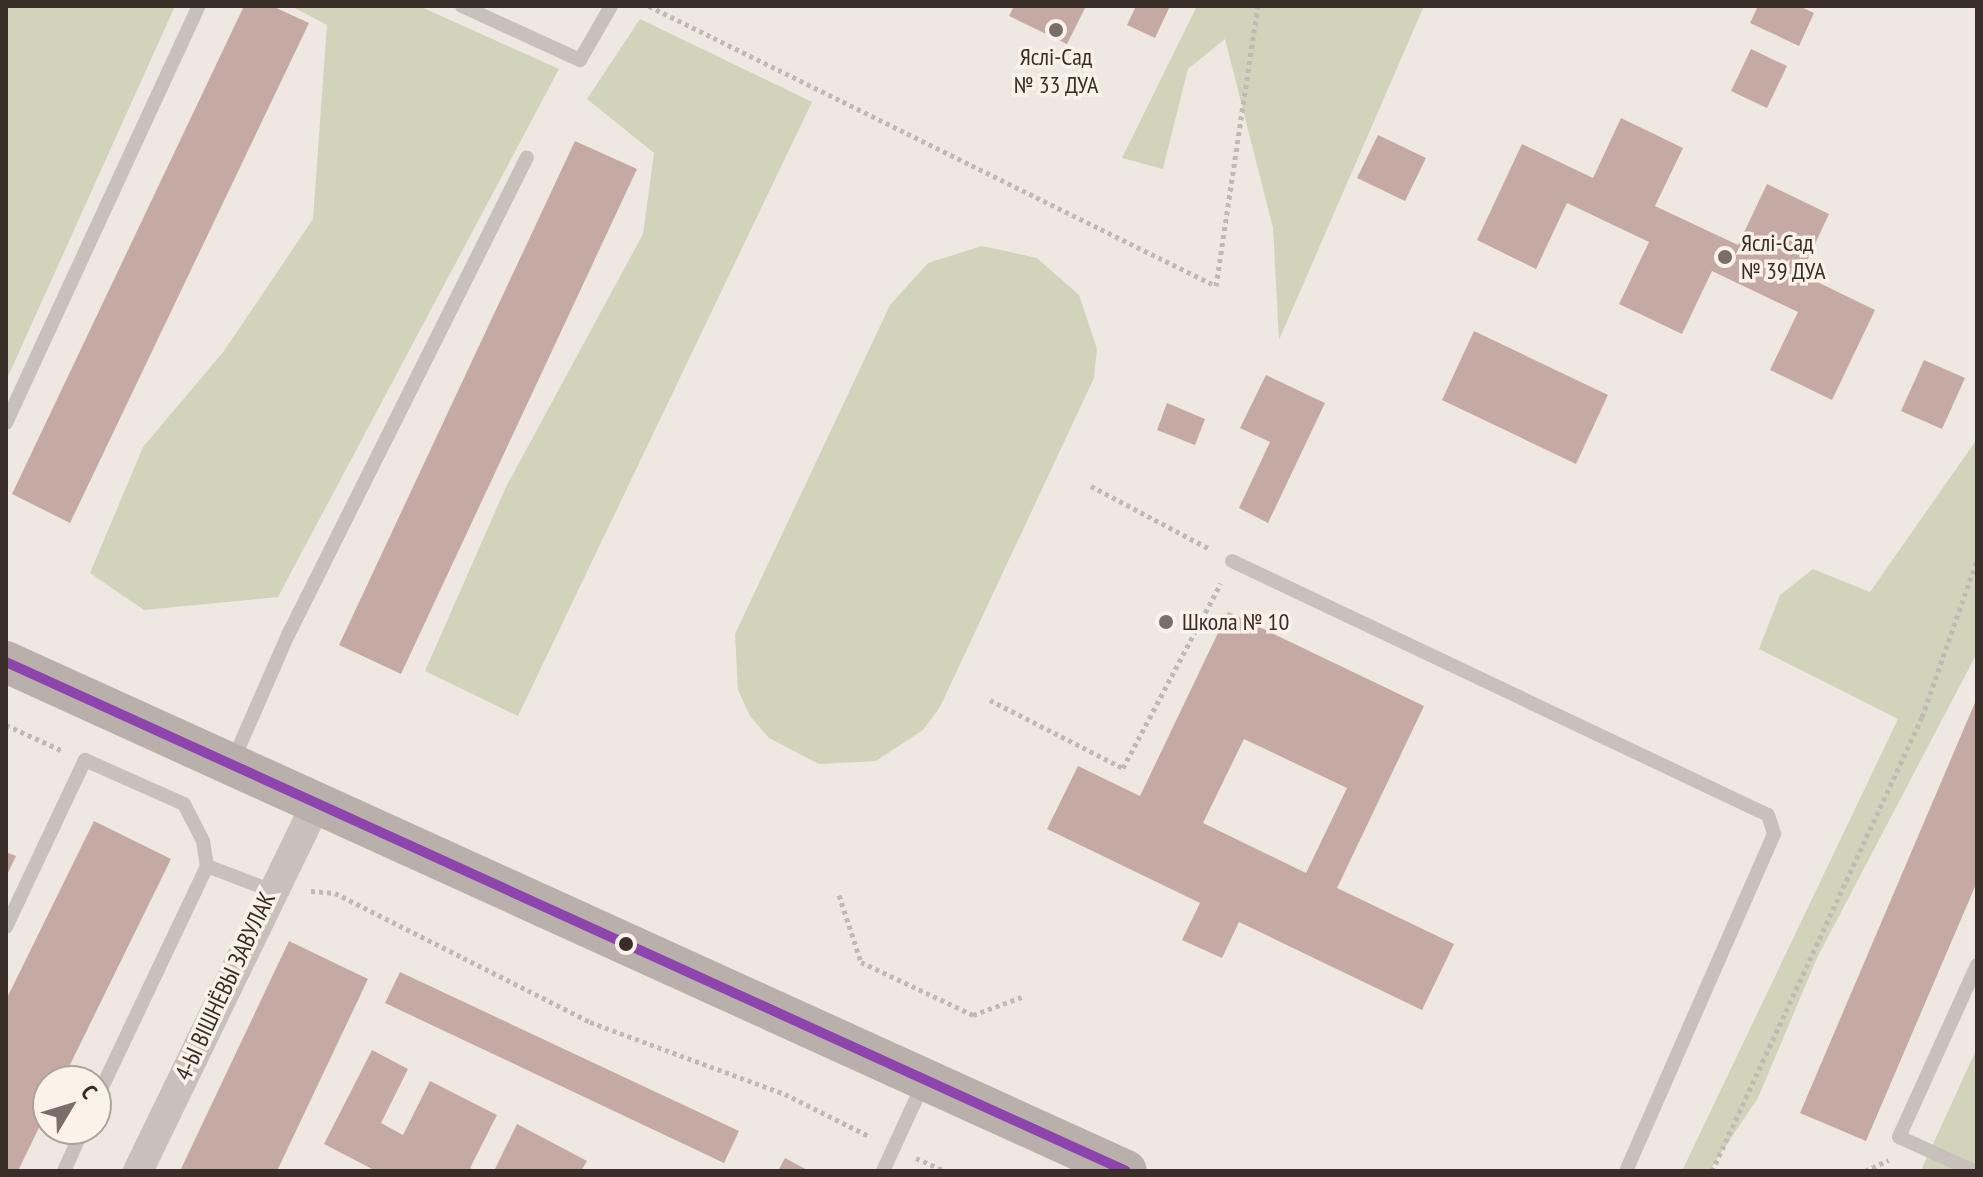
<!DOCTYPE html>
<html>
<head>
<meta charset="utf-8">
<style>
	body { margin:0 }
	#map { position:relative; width:1983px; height:1177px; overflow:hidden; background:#efe8e2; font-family:"PT Sans Narrow",sans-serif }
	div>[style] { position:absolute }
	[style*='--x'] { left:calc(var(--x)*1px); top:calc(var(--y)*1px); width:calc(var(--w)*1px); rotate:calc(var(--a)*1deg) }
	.green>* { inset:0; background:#d1d4bb }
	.building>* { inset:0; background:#c4aaa3 }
	.path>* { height:5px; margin-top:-2.5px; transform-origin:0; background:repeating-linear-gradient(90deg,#c1b9b3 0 4px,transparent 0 8px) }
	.lane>* { height:14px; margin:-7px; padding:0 7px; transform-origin:7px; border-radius:7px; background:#c8c0bb }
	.street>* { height:30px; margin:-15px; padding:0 15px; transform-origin:15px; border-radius:15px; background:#c8c0bb }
	.secondary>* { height:42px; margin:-21px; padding:0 21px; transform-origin:21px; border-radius:21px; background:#b9b0ab }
	.bus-1>* { height:10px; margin:-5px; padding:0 5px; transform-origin:5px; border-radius:5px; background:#8e44ad }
	.dots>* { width:22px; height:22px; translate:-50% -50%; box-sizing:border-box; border:4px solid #fbf2ea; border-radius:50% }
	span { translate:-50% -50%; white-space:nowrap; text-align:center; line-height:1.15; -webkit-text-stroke:7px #fbf2ea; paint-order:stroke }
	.poi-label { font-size:24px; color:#392d28 }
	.left { translate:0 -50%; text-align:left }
	.street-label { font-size:24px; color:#392d28 }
	.frame { position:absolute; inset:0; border:8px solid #392d28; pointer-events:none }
	.north { position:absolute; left:32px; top:1065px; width:80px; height:80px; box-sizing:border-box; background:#fbf2ea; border:2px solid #ada39c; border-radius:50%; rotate:52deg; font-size:22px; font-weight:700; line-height:32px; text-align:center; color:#392d28 }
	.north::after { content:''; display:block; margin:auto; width:28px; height:36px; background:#796e69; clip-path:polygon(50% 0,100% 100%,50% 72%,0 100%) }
</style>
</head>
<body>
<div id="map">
	<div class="green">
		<i style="clip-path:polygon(6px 6px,175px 6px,6px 381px)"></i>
		<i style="clip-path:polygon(291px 6px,419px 6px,559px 69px,278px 597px,144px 610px,90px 573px,143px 447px,224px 351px,313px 219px,327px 25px)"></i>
		<i style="clip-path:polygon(1197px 6px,1424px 6px,1279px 340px,1273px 228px,1225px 39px,1188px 69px,1163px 169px,1122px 158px)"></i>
		<i style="clip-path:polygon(640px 19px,812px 102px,518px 716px,425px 671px,506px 487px,643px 234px,654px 153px,587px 99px)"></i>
		<i style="clip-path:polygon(982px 246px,1037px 258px,1079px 295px,1097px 349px,1094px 378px,940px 707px,923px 730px,876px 761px,819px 764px,769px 738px,750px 716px,738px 690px,735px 634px,890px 305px,928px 263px)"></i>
		<i style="clip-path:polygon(1977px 439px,1977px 653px,1817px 958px,1758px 1098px,1709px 1171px,1682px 1171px,1898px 719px,1759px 649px,1780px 595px,1813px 569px,1870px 592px)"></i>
		<i style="clip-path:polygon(1977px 1048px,1977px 1171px,1925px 1171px,1922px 1168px)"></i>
	</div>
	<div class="building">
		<i style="clip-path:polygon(244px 6px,272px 6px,309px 23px,70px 523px,12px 494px)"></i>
		<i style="clip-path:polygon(1014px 6px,1086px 6px,1067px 44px,1009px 16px)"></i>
		<i style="clip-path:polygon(1136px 6px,1170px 6px,1155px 38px,1127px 25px)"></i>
		<i style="clip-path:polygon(1758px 6px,1799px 6px,1814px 13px,1799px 46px,1750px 23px)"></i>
		<i style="clip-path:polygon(1751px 49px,1787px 66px,1767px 108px,1731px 91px)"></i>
		<i style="clip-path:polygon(1621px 118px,1683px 148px,1655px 206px,1738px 245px,1767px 184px,1829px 214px,1801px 274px,1875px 310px,1832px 400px,1770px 370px,1798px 312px,1712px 271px,1682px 334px,1619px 304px,1649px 242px,1567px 203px,1536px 269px,1477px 240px,1522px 144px,1593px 178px)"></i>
		<i style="clip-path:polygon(1378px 135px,1426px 158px,1405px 201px,1357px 178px)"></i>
		<i style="clip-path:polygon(575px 141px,637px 169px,401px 674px,339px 645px)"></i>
		<i style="clip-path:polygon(1474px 331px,1608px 395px,1576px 464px,1442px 400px)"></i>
		<i style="clip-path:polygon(1924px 360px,1965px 378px,1942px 429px,1901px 411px)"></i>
		<i style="clip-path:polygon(1266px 375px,1325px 403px,1268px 523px,1239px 508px,1270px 442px,1240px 428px)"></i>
		<i style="clip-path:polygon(1167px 403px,1205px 419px,1195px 445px,1157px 430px)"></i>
		<i style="clip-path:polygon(evenodd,1228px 612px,1424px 706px,1337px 888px,1454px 944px,1422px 1010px,1239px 922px,1222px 958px,1182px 940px,1200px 903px,1047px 829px,1078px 766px,1140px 796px,1228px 612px,1244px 739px,1347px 788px,1306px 873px,1203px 823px,1244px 739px)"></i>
		<i style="clip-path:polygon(1977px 698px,1977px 882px,1866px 1141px,1800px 1113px)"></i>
		<i style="clip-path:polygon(94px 821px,171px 859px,62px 1081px,48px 1081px,48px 1109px,18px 1171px,6px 1171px,6px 1000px)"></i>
		<i style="clip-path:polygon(6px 852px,16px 856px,6px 877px)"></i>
		<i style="clip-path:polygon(289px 941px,368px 979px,277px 1171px,180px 1171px)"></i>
		<i style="clip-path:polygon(400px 972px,739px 1131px,724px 1163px,385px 1003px)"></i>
		<i style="clip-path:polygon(372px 1050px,408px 1069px,381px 1123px,403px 1135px,430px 1081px,497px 1115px,470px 1168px,476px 1171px,376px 1171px,324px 1144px)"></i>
		<i style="clip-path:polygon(517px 1124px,587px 1161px,581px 1171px,494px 1171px)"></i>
		<i style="clip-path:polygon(785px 1158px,809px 1171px,778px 1171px)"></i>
	</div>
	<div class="path">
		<i style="--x:649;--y:6;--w:632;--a:26.28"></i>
		<i style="--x:1216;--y:286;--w:283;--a:-81.5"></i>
		<i style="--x:1091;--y:486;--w:135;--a:27.9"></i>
		<i style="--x:990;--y:700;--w:149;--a:27.1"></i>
		<i style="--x:1123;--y:768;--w:209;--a:-62.1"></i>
		<i style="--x:6;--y:725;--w:63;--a:24.5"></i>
		<i style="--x:311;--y:891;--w:24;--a:5"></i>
		<i style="--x:335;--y:893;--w:286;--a:26.8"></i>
		<i style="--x:590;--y:1022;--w:208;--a:20.3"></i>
		<i style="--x:785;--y:1094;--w:96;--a:26.6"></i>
		<i style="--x:839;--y:895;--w:71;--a:71.8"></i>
		<i style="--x:861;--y:962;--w:124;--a:25.3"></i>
		<i style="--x:973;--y:1015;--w:52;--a:-20.2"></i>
		<i style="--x:916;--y:1158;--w:32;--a:24"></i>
		<i style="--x:1712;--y:1171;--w:500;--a:-65.18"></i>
		<i style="--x:1922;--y:717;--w:166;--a:-70.7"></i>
		<i style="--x:1865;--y:1171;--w:26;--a:-25"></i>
	</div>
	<div class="lane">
		<i style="--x:462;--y:6;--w:130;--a:24.6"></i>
		<i style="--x:580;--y:60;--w:62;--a:-60.1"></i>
		<i style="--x:6;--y:423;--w:459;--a:-65.2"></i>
		<i style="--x:1232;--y:561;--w:593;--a:25.36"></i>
		<i style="--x:1768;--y:815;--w:20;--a:72"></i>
		<i style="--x:1774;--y:834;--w:368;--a:113.7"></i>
		<i style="--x:232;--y:763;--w:140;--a:-66.4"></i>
		<i style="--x:288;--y:635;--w:534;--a:-63.43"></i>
		<i style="--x:6;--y:927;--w:185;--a:-64.7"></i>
		<i style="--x:85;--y:760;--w:108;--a:24"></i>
		<i style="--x:184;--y:804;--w:42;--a:62.8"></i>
		<i style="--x:203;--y:841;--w:25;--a:81"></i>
		<i style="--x:207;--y:866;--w:67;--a:20.9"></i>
		<i style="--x:96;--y:1100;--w:259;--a:-64.6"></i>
		<i style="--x:64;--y:1171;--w:46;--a:-65.7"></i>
		<i style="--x:883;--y:1171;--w:98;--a:-65.3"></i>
		<i style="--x:1974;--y:1171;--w:82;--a:-155.6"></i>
		<i style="--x:1899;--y:1137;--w:189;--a:-65.6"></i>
	</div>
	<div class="street">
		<i style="--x:138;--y:1171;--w:408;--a:-64.1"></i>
	</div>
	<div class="secondary">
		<i style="--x:6;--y:662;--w:1230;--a:24.44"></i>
	</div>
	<div class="bus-1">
		<i style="--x:6;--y:662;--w:1230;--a:24.44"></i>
	</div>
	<div class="dots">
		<i style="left:1056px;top:30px;background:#796e69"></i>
		<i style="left:1725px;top:257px;background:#796e69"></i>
		<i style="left:1166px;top:622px;background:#796e69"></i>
		<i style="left:626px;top:944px;background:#392d28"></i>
	</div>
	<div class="poi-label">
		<span style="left:1056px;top:71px">Яслі-Сад<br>№ 33 ДУА</span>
		<span class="left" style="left:1741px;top:257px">Яслі-Сад<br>№ 39 ДУА</span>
		<span class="left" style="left:1182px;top:622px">Школа № 10</span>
	</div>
	<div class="street-label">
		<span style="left:225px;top:986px;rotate:-65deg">4-Ы ВІШНЁВЫ ЗАВУЛАК</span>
	</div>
	<div class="frame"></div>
	<div class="north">С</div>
</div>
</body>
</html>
